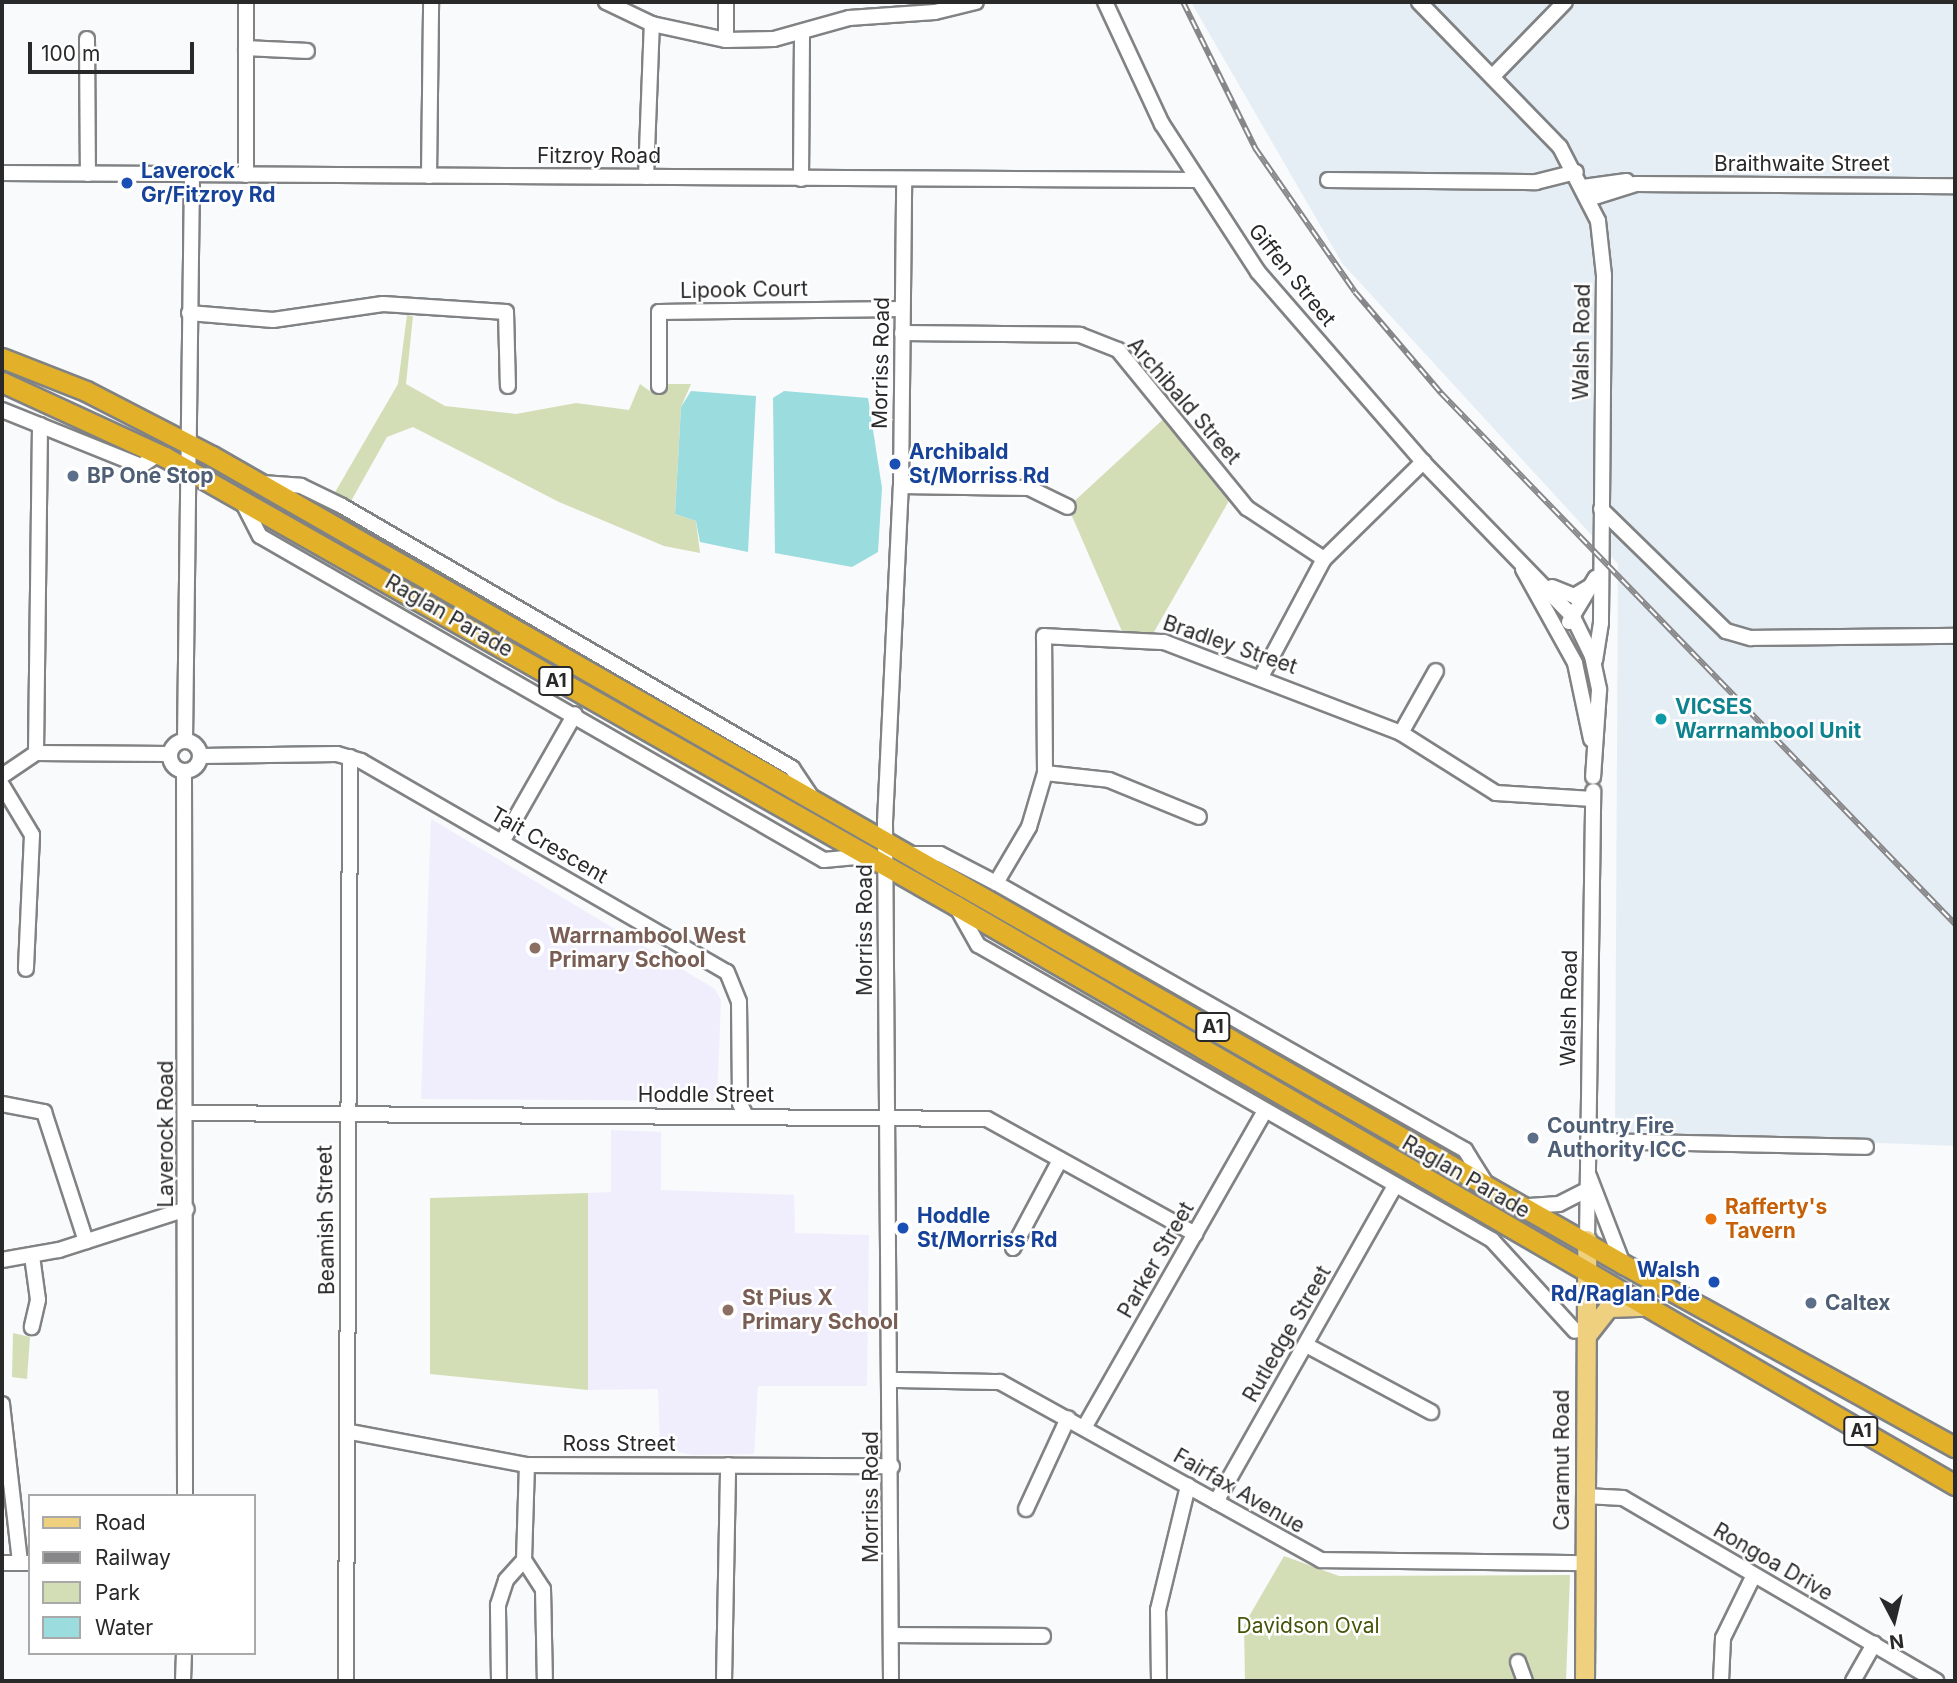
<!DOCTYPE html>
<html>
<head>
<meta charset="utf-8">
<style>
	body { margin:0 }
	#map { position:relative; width:1957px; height:1683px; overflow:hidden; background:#f8fafc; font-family:Inter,sans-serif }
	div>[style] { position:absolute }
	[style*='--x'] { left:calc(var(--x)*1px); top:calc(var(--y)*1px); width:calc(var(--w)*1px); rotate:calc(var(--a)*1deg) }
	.built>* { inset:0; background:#e6eef5 }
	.education>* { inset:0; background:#f0eefc }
	.green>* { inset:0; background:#d3deb7 }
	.water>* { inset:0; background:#9bdcde }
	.roads { filter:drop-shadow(2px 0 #818284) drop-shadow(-2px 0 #818284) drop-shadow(0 2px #818284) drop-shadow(0 -2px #818284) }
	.minor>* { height:14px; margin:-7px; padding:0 7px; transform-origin:7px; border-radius:7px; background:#fff }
	.minor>.ring { margin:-7px; padding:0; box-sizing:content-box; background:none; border:14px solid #fff; border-radius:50% }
	.major>* { height:18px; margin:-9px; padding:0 9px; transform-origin:9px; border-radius:9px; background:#eed07f }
	.highway>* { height:19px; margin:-9.5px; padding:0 9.5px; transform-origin:9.5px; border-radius:9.5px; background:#e2b129 }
	.rail>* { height:6px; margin-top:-3px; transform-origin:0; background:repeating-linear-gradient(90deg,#fff 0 10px,#878789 0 20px); box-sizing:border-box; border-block:2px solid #878789 }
	.dots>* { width:19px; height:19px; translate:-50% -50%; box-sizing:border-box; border:4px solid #fff; border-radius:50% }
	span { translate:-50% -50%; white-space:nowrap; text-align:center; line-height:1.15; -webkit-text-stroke:5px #fff; paint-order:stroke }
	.shield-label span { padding:2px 5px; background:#fff; border:2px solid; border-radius:5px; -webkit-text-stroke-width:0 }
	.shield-label { font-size:19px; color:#29292a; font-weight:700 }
	.street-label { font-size:21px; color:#29292a }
	.transit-label { font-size:21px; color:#164399; font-weight:700 }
	.left { translate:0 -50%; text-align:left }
	.right { translate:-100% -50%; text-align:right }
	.service-label { font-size:21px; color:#4e5e75; font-weight:700 }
	.culture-label { font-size:21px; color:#0d838f; font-weight:700 }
	.education-label { font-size:21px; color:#785e54; font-weight:700 }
	.food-label { font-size:21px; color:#c56008; font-weight:700 }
	.park-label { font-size:21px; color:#465409 }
	.frame { position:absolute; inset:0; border:4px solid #29292a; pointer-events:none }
	.legend { position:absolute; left:28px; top:1494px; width:228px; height:161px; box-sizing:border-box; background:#fff; border:2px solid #a9a9aa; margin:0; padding:9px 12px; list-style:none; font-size:21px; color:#29292a }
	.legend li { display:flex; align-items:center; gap:14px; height:35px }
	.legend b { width:35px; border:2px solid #a9a9aa }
	.north { position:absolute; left:1859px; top:1585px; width:70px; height:70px; -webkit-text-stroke:5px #fff; paint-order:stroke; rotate:173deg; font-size:19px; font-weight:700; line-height:28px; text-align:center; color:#29292a }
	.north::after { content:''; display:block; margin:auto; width:24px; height:32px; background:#29292a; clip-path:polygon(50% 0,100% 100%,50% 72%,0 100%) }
	.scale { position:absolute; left:28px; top:42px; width:166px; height:32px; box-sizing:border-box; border:4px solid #29292a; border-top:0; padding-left:9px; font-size:21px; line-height:24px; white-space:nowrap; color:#29292a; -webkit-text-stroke:5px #fff; paint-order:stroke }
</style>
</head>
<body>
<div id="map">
	<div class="built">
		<i style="clip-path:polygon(1191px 2px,1955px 2px,1955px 1146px,1615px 1132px,1618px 564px,1342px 263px)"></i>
	</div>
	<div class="education">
		<i style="clip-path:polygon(431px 819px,715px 989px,721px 1000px,717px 1101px,421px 1099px)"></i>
		<i style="clip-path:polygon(611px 1130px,661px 1132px,661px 1190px,794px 1195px,795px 1233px,869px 1235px,867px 1386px,758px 1386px,754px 1454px,693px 1455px,660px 1449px,658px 1389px,588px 1390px,588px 1193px,611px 1192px)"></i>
	</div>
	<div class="green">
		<i style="clip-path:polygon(407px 315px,413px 316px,406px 384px,445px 406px,516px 414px,576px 403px,629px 410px,640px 384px,654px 394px,668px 384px,691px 384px,681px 407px,675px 514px,696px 521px,700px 553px,664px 546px,559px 502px,413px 427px,387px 437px,350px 503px,334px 494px,398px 384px)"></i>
		<i style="clip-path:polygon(1170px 413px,1234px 492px,1150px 639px,1124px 636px,1068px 507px)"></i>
		<i style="clip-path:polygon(588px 1193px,588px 1390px,430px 1374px,430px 1198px)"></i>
		<i style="clip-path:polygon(13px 1333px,30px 1337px,27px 1379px,12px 1377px)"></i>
		<i style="clip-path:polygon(1284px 1556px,1339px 1576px,1570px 1575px,1566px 1681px,1245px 1681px,1244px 1625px)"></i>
	</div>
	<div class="water">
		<i style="clip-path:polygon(691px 391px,756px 396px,748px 552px,700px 542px,696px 521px,675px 514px,681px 407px)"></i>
		<i style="clip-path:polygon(784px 391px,868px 398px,882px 488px,878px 552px,852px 567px,775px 553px,773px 398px)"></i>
	</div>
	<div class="roads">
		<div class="minor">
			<i style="--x:246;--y:2;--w:173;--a:90"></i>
			<i style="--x:606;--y:2;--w:51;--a:25.6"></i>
			<i style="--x:652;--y:24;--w:76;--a:12.2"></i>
			<i style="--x:726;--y:40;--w:48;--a:-1.2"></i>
			<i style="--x:774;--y:39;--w:78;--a:-15.6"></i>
			<i style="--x:849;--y:18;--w:86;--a:-4"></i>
			<i style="--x:935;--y:12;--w:42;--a:-13.7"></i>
			<i style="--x:1105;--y:2;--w:135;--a:65"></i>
			<i style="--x:1162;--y:124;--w:176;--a:57"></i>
			<i style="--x:1258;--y:272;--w:252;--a:49"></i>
			<i style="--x:1423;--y:462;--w:216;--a:45.9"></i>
			<i style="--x:1573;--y:617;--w:43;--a:64"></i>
			<i style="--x:1592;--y:656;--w:35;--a:78"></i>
			<i style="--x:1599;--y:690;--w:87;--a:93.9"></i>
			<i style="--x:1419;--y:2;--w:202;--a:45.8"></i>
			<i style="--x:1560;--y:147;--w:83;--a:62.8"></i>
			<i style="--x:1598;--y:221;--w:54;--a:83.7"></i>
			<i style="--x:1604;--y:275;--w:348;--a:90.5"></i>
			<i style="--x:1601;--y:623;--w:37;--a:99"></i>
			<i style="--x:87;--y:39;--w:135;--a:89.6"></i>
			<i style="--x:726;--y:40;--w:38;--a:-90"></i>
			<i style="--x:246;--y:48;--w:61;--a:2.8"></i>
			<i style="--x:1493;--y:76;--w:103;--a:-45.8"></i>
			<i style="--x:2;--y:173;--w:1195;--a:0.34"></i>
			<i style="--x:429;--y:176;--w:174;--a:-89.3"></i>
			<i style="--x:646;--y:177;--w:153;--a:-87.8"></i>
			<i style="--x:801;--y:179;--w:146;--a:-89.6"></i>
			<i style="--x:1328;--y:180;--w:208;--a:0.6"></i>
			<i style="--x:1536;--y:182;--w:41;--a:-14"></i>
			<i style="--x:1583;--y:187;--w:44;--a:-7.8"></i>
			<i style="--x:1588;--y:199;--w:50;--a:-17.4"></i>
			<i style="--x:1636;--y:184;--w:319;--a:0.4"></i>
			<i style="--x:189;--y:313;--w:84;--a:4.8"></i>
			<i style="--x:273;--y:320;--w:111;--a:-8.3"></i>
			<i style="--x:383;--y:304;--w:123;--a:3.7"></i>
			<i style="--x:506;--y:312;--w:74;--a:88.5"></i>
			<i style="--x:902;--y:333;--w:178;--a:0.6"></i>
			<i style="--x:1080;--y:335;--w:41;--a:21.5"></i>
			<i style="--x:1118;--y:350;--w:204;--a:50.8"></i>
			<i style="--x:1247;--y:508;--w:92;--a:33.5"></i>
			<i style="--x:659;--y:386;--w:74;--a:-90"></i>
			<i style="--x:659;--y:312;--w:243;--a:-0.7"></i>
			<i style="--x:2;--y:410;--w:150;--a:21.9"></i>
			<i style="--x:141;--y:466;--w:21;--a:-35"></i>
			<i style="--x:262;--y:483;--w:39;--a:4"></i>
			<i style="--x:301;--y:486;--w:46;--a:26"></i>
			<i style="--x:342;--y:506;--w:521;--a:30.21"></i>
			<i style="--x:792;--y:768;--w:36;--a:56"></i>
			<i style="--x:901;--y:486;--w:128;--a:0.9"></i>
			<i style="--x:1029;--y:488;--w:43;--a:26"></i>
			<i style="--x:244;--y:505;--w:35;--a:63"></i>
			<i style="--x:260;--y:536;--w:650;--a:29.88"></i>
			<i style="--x:824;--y:860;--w:43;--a:-5.3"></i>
			<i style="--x:1601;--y:509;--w:175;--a:44.3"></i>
			<i style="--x:1726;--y:631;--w:26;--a:16"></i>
			<i style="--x:1751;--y:638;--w:204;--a:-0.6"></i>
			<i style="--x:1523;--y:569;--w:107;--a:61"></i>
			<i style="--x:1575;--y:663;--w:78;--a:78.1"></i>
			<i style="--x:1552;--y:587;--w:24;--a:22"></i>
			<i style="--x:1574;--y:596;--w:21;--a:-31"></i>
			<i style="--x:1569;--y:622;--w:52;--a:-59"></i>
			<i style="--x:1262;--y:675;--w:132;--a:-61.9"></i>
			<i style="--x:1324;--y:559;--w:139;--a:-44.4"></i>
			<i style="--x:1401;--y:733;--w:71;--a:-60.6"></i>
			<i class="ring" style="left:170px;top:741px;width:16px;height:16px"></i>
			<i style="--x:185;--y:741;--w:567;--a:-89.29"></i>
			<i style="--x:36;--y:753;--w:328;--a:-89.3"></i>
			<i style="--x:201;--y:756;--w:136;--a:-0.8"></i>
			<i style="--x:337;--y:754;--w:25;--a:16"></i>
			<i style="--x:361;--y:761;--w:422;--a:30"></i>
			<i style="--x:727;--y:972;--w:32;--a:68"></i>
			<i style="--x:739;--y:1002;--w:102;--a:89.4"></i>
			<i style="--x:740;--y:1104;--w:13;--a:63"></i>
			<i style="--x:184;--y:771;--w:725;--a:89.92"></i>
			<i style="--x:1045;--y:773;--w:64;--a:6.2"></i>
			<i style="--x:1109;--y:780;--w:97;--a:22.3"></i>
			<i style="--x:2;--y:776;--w:41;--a:-34.1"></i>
			<i style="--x:36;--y:753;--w:134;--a:0.4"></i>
			<i style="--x:2;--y:785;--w:58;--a:59"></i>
			<i style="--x:32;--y:835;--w:134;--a:92.6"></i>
			<i style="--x:502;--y:842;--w:147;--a:-60.3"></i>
			<i style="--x:907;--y:854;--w:33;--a:0"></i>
			<i style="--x:940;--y:854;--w:63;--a:27.4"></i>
			<i style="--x:996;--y:883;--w:540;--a:29.65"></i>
			<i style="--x:1465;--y:1150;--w:36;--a:58"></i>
			<i style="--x:996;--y:883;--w:65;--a:-59.5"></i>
			<i style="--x:1029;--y:827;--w:56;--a:-73.5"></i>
			<i style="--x:1045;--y:773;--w:137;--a:-90.4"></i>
			<i style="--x:1044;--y:636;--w:120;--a:2.9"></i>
			<i style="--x:1164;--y:642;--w:254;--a:21"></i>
			<i style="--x:1401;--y:733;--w:112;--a:32.3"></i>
			<i style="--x:1496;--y:793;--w:97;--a:3.5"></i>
			<i style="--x:956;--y:906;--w:45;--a:60.6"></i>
			<i style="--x:978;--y:945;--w:593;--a:29.85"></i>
			<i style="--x:1492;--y:1240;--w:123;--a:47.6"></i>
			<i style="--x:2;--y:1104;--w:43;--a:10.8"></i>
			<i style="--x:44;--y:1112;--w:136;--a:72"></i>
			<i style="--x:188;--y:1113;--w:799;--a:0.43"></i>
			<i style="--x:987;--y:1119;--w:238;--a:28.9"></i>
			<i style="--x:1588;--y:1141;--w:278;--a:1.2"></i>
			<i style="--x:1589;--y:1176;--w:94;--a:68.9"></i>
			<i style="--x:1529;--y:1206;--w:30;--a:-4"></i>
			<i style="--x:1559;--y:1204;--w:31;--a:-27"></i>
			<i style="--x:1587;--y:1240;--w:449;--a:-89.2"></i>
			<i style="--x:1013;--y:1248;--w:100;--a:-61.9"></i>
			<i style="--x:32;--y:1256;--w:44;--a:82.2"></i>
			<i style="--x:38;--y:1300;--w:28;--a:103"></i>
			<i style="--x:2;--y:1260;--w:58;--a:-10"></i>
			<i style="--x:59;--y:1250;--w:134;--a:-17.8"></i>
			<i style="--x:1306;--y:1345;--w:142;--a:28.2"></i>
			<i style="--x:892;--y:1380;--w:108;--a:1.1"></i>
			<i style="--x:1000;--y:1382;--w:367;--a:29"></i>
			<i style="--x:1321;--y:1560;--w:263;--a:0.7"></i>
			<i style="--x:2;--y:1404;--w:160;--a:83.5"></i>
			<i style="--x:1084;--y:1428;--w:363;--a:-60.3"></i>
			<i style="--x:350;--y:1432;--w:180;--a:10.6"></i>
			<i style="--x:527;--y:1465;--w:365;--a:0.2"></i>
			<i style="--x:1585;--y:1496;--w:38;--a:3"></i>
			<i style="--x:1623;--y:1498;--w:363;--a:30.3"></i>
			<i style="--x:1216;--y:1502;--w:362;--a:-60.5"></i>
			<i style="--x:1026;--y:1509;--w:100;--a:-65.2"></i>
			<i style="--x:524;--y:1560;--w:35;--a:57"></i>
			<i style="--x:543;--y:1589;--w:92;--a:88.8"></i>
			<i style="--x:2;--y:1563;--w:26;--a:0"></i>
			<i style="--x:893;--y:1635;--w:150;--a:0.4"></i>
			<i style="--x:1518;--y:1662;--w:20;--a:70"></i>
			<i style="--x:183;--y:1681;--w:28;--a:-88"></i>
			<i style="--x:346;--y:1681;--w:924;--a:-89.75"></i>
			<i style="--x:499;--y:1681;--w:76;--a:-90.8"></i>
			<i style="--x:498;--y:1605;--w:26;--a:-72"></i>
			<i style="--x:506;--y:1580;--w:27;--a:-48"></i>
			<i style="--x:524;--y:1560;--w:95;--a:-88.2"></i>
			<i style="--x:724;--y:1681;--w:216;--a:-88.9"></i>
			<i style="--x:891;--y:1681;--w:859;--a:-90.4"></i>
			<i style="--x:885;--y:822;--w:336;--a:-87.3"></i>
			<i style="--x:901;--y:486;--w:307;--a:-89.4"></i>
			<i style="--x:1159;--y:1681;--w:71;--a:-90.8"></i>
			<i style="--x:1158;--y:1610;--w:128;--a:-76.4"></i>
			<i style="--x:1721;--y:1681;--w:43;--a:-87.3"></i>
			<i style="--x:1723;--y:1638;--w:70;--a:-63.8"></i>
			<i style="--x:1853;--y:1681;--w:43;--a:-60.4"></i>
		</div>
		<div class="major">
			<i style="--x:1587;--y:1336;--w:36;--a:-52"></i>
			<i style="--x:1609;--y:1308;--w:36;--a:-2"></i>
			<i style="--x:1585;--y:1681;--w:441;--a:-89.7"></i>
		</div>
		<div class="highway">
			<i style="--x:2;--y:358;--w:90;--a:21.4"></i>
			<i style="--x:86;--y:391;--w:142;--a:27.3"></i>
			<i style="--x:212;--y:456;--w:1626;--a:29.8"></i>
			<i style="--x:1623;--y:1264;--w:379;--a:28.9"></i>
			<i style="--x:2;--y:382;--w:179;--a:24.7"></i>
			<i style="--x:165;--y:457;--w:908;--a:29.56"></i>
			<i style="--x:955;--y:905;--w:1156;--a:30.11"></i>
		</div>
	</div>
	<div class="rail">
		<i style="--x:1183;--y:2;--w:163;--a:63.7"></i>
		<i style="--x:1255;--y:148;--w:175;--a:55.2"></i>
		<i style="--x:1355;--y:292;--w:133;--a:49.6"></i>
		<i style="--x:1441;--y:393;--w:739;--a:45.93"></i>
	</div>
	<div class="dots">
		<i style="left:127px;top:183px;background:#1a4fb4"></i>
		<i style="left:895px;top:464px;background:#1a4fb4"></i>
		<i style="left:73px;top:476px;background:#5c6f8a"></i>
		<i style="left:1661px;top:719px;background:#0f9aa8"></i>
		<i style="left:535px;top:948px;background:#8d6e63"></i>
		<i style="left:1533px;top:1138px;background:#5c6f8a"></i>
		<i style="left:1711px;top:1219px;background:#e8710a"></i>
		<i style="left:903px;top:1228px;background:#1a4fb4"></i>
		<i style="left:1714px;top:1282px;background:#1a4fb4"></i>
		<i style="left:1811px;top:1303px;background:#5c6f8a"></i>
		<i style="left:728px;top:1310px;background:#8d6e63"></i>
	</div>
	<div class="shield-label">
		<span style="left:556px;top:681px">A1</span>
		<span style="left:1213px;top:1027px">A1</span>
		<span style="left:1861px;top:1431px">A1</span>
	</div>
	<div class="street-label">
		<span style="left:599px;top:156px">Fitzroy Road</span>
		<span style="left:1802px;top:164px">Braithwaite Street</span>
		<span style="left:1292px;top:275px;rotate:51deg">Giffen Street</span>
		<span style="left:744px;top:290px;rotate:-1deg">Lipook Court</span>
		<span style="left:1582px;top:342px;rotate:-89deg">Walsh Road</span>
		<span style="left:881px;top:363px;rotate:-89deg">Morriss Road</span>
		<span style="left:1184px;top:401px;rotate:49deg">Archibald Street</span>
		<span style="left:449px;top:616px;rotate:30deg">Raglan Parade</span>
		<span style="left:1230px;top:645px;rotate:19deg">Bradley Street</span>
		<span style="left:549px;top:845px;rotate:30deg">Tait Crescent</span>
		<span style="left:865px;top:930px;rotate:-90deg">Morriss Road</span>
		<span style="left:1569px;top:1008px;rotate:-89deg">Walsh Road</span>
		<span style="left:706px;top:1095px">Hoddle Street</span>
		<span style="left:166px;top:1134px;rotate:-90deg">Laverock Road</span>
		<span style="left:1466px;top:1177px;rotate:30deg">Raglan Parade</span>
		<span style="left:326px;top:1220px;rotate:-91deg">Beamish Street</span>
		<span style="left:1156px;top:1260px;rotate:-60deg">Parker Street</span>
		<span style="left:1287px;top:1334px;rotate:-60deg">Rutledge Street</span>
		<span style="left:619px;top:1444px">Ross Street</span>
		<span style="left:1562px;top:1460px;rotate:-90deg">Caramut Road</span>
		<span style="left:1239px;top:1491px;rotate:30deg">Fairfax Avenue</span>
		<span style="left:871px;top:1497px;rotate:-90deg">Morriss Road</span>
		<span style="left:1773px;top:1562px;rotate:30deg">Rongoa Drive</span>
	</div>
	<div class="transit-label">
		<span class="left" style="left:141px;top:183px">Laverock<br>Gr/Fitzroy Rd</span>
		<span class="left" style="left:909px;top:464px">Archibald<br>St/Morriss Rd</span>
		<span class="left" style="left:917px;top:1228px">Hoddle<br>St/Morriss Rd</span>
		<span class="right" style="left:1700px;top:1282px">Walsh<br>Rd/Raglan Pde</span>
	</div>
	<div class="service-label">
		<span class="left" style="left:87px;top:476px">BP One Stop</span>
		<span class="left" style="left:1547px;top:1138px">Country Fire<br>Authority ICC</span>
		<span class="left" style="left:1825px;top:1303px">Caltex</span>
	</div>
	<div class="culture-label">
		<span class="left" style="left:1675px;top:719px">VICSES<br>Warrnambool Unit</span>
	</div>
	<div class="education-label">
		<span class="left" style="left:549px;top:948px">Warrnambool West<br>Primary School</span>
		<span class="left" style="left:742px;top:1310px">St Pius X<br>Primary School</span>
	</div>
	<div class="food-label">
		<span class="left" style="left:1725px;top:1219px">Rafferty's<br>Tavern</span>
	</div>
	<div class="park-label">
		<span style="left:1308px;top:1626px">Davidson Oval</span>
	</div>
	<div class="frame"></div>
	<ul class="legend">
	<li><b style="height:9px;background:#eed07f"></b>Road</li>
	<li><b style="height:9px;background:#878789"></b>Railway</li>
	<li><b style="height:19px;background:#d3deb7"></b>Park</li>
	<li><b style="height:19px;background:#9bdcde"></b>Water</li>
	</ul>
	<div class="north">N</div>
	<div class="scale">100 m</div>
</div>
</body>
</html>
